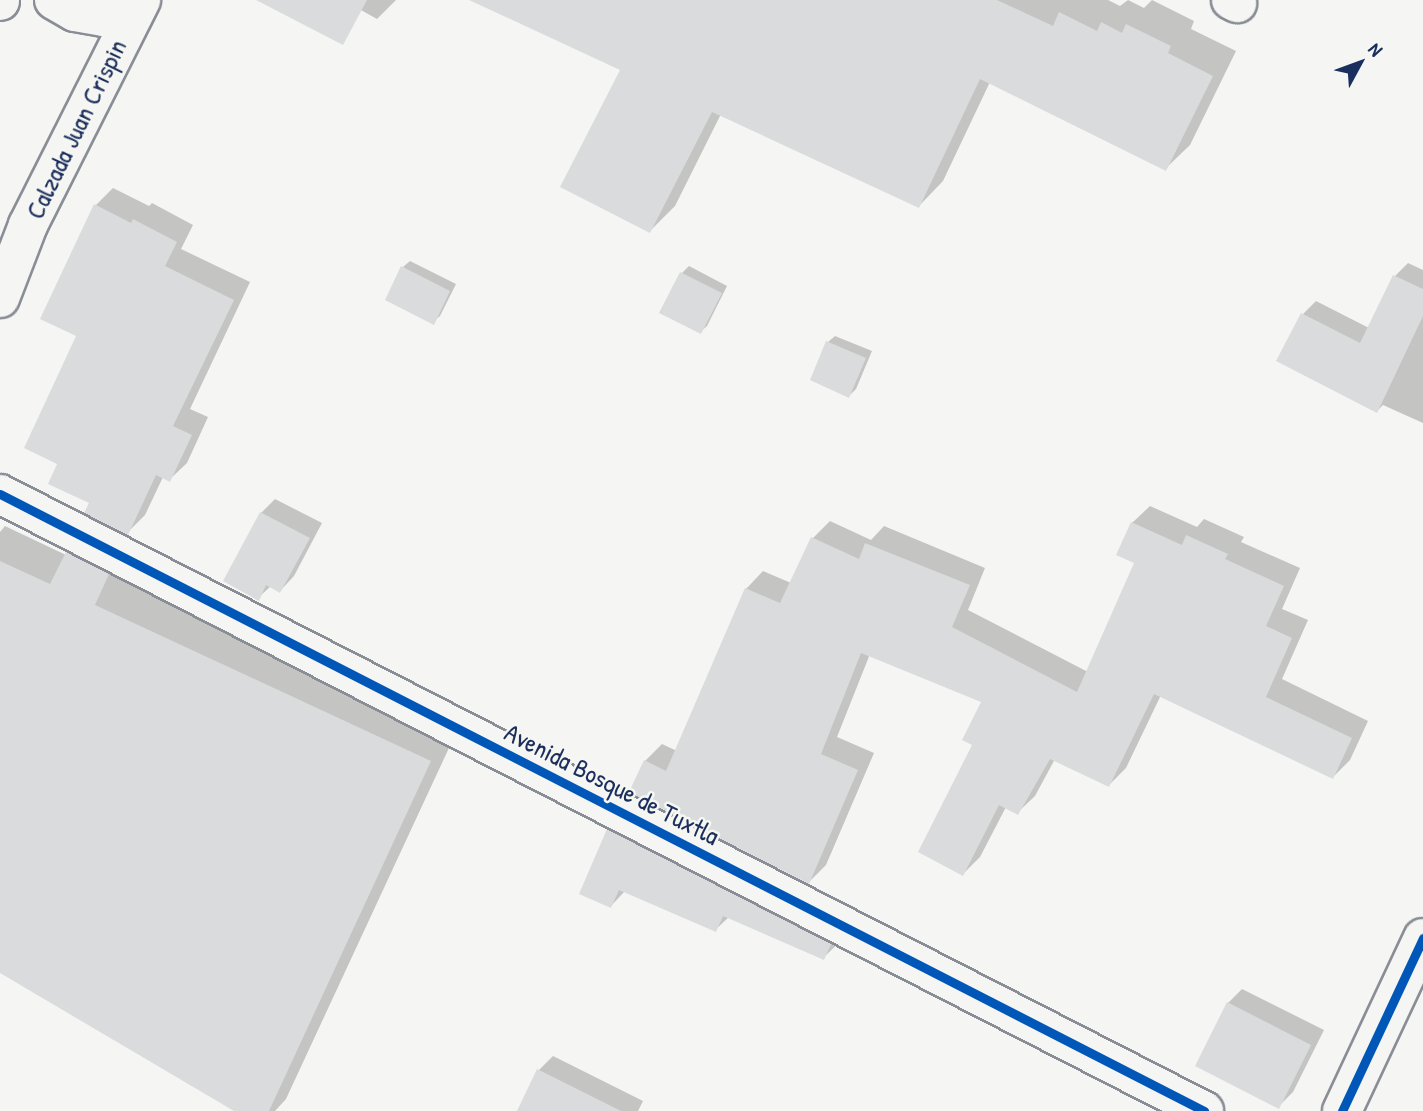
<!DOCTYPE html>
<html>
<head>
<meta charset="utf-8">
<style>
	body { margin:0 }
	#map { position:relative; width:1423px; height:1111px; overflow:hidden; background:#f5f5f3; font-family:"Patrick Hand",sans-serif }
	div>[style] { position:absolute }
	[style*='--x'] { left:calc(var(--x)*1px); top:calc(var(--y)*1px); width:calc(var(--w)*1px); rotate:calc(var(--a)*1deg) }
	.shadow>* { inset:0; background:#0003 }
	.building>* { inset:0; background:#dadbdc }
	.roads { filter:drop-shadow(2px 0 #898d95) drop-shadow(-2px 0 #898d95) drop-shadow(0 2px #898d95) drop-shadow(0 -2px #898d95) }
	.minor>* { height:38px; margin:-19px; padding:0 19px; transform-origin:19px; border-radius:19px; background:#f5f5f3 }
	.major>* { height:38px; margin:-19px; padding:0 19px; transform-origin:19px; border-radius:19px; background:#f5f5f3 }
	.cycleway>* { height:9px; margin:-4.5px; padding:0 4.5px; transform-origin:4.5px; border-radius:4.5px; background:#0057b8 }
	span { translate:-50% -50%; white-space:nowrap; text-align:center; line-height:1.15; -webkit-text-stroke:5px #f6f6f2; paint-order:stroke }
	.street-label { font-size:26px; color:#1b2f5e }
	.north { position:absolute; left:1325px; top:28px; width:70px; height:70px; -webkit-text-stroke:5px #f6f6f2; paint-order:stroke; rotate:49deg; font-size:19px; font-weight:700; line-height:28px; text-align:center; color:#1b2f5e }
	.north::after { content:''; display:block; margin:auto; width:24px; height:32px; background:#1b2f5e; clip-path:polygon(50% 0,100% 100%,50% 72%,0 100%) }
</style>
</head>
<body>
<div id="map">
	<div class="shadow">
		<i style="clip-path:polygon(343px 0,396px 0,377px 19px)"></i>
		<i style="clip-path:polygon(532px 0,1108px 0,1120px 6px,1128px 0,1144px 8px,1152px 0,1194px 21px,1191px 29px,1236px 51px,1190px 145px,1165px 169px,990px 82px,943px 181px,919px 206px,721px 114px,675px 206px,650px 231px,622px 69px)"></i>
		<i style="clip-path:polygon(113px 188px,149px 206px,152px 203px,193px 225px,181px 249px,250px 282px,190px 409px,208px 417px,187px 463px,169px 480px,163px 477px,145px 515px,127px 533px,91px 503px,60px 463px,96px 205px)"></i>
		<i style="clip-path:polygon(410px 261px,456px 284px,440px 316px,433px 322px,403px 267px)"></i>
		<i style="clip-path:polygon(1408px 263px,1423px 270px,1423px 423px,1383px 405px,1377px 411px,1303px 314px,1316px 301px,1369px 328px,1395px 276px)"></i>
		<i style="clip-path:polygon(689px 266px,727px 286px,707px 326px,700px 332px,662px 313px,682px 273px)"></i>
		<i style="clip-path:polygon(835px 336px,872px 351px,856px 389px,849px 396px,828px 342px)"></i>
		<i style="clip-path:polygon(275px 499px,322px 523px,294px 576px,280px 591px,271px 586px,258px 598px,261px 513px)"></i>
		<i style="clip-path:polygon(1150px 506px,1197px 527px,1204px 519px,1244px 537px,1241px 542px,1300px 568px,1282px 609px,1308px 620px,1282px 679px,1368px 721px,1350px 760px,1333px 777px,1161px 695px,1126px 768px,1109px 785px,1055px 759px,1035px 796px,1017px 813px,1006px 807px,980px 857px,963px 874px,975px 745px,984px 701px,870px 654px,837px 737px,874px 753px,826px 865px,809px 882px,645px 761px,662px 744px,677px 751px,746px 589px,763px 571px,791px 583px,813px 538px,830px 521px,871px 540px,884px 526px,985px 568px,968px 610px,1088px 672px,1136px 562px,1132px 523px)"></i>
		<i style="clip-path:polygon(5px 526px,66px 555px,93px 528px,133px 549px,119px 579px,455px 735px,286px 1099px,275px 1111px,237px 1111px,0 971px,0 532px)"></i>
		<i style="clip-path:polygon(628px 810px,844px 938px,823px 958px,729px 917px,715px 930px,625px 891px,611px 906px,608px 830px)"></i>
		<i style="clip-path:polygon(1242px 989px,1324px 1030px,1293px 1092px,1279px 1106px,1228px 1003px)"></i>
		<i style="clip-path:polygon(553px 1056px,643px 1101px,638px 1111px,519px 1111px,539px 1070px)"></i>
	</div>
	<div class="building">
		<i style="clip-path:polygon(256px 0,367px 0,343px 45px)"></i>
		<i style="clip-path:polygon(469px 0,997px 0,1053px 26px,1059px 12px,1097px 31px,1101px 22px,1122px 33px,1126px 24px,1171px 46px,1168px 53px,1213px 76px,1166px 171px,980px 79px,919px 208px,712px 112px,650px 233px,560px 187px,620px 70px)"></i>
		<i style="clip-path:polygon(94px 204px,131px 223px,133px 219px,177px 242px,165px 266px,234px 300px,173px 426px,192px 435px,170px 482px,156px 475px,128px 535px,84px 513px,89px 503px,48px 484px,57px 464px,24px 448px,76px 336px,40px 319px)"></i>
		<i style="clip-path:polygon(401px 266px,450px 291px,434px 325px,385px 300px)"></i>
		<i style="clip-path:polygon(680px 272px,722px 293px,701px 334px,659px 313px)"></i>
		<i style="clip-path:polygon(1393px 275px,1423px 289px,1423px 316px,1377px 413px,1276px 361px,1301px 313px,1360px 343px)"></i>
		<i style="clip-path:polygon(826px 341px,866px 358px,849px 398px,810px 380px)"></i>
		<i style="clip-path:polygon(260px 512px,310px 538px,280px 593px,266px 585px,259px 601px,223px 581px)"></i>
		<i style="clip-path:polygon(1131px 522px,1182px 545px,1186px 535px,1228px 554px,1225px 559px,1284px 586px,1266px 626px,1292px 638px,1266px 697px,1352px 738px,1333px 779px,1154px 694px,1109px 787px,1050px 759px,1018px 815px,999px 805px,963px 876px,918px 852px,972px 745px,962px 740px,981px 702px,861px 653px,821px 754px,858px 770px,809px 884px,629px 792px,644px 760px,666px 771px,745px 588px,780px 603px,811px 537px,859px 559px,865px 543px,970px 585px,952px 627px,1077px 692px,1134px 563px,1116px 555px)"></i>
		<i style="clip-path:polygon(66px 552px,109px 574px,95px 605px,431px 761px,269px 1111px,234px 1111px,0 973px,0 561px,50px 584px)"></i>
		<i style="clip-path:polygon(607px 829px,831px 944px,824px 960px,723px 916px,716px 932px,619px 890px,611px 908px,579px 894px)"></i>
		<i style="clip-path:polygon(1227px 1002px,1311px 1045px,1279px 1109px,1195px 1066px)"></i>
		<i style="clip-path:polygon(537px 1069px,621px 1111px,517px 1111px)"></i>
	</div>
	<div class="roads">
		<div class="minor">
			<i style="--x:1231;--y:0;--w:7;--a:27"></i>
			<i style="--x:0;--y:494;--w:1353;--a:27.13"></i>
			<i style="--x:1342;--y:1111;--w:191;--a:-64.9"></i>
		</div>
		<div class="major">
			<i style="--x:54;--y:0;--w:24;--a:30"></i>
			<i style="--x:75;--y:12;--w:29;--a:10"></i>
			<i style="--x:104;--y:17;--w:29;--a:-6"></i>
			<i style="--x:0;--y:1;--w:1;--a:-90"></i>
			<i style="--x:0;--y:298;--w:78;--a:-69"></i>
			<i style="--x:28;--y:225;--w:252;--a:-63.3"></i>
		</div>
	</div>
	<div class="cycleway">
		<i style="--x:0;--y:494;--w:1353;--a:27.13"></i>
		<i style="--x:1342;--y:1111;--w:191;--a:-64.9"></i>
	</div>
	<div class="street-label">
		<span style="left:76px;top:129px;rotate:-64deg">Calzada Juan Crispin</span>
		<span style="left:612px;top:784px;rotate:27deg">Avenida Bosque de Tuxtla</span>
	</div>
	<div class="north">N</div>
</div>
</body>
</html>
